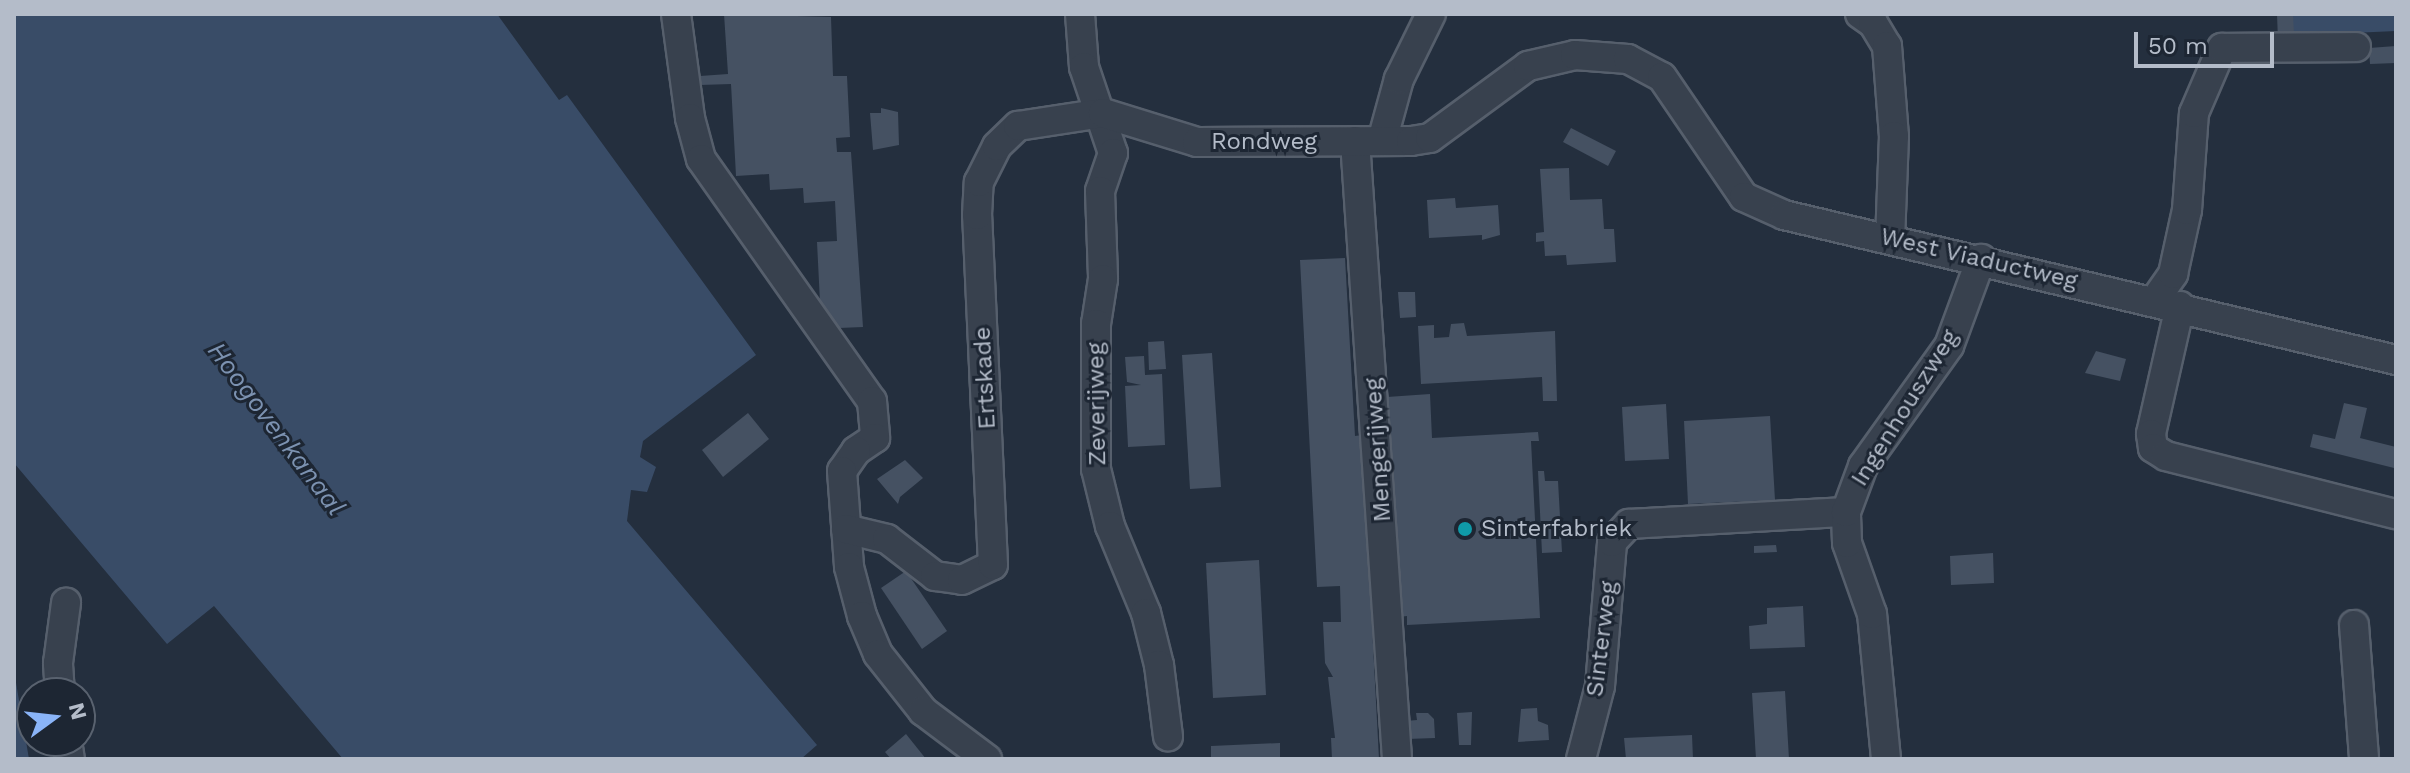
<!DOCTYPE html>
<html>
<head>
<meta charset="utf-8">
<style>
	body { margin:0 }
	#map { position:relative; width:2410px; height:773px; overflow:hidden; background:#242f3e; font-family:"Work Sans",sans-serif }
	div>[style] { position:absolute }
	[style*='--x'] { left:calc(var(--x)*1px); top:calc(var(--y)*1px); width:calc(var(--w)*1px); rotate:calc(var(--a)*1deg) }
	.water>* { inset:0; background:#394c67 }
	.building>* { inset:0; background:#455162 }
	.roads { filter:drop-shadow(2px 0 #565f6c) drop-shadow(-2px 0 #565f6c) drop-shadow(0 2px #565f6c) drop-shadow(0 -2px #565f6c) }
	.minor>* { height:28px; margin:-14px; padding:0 14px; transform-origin:14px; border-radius:14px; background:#38414e }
	.dots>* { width:22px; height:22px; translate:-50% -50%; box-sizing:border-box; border:4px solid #1d2633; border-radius:50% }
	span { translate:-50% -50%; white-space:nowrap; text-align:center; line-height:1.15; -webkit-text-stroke:6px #1d2633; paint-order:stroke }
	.street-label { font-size:24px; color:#b4bcc9 }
	.poi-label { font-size:24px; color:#b4bcc9 }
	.left { translate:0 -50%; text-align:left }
	.water-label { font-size:26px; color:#7c92b1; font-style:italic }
	.frame { position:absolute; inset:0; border:16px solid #b4bcc9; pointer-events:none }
	.north { position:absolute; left:16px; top:677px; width:80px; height:80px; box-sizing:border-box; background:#1d2633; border:2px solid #59626f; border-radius:50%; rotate:75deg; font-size:22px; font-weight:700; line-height:32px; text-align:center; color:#b4bcc9 }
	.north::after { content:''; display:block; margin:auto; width:28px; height:36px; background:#8ab4f8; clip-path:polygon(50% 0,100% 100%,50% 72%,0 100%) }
	.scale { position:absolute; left:2134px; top:32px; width:140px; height:36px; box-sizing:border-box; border:4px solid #b4bcc9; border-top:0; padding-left:10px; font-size:24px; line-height:28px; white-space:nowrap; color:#b4bcc9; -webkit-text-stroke:6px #1d2633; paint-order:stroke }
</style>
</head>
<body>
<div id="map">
	<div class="water">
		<i style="clip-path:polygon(14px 14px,497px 14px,559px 100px,567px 95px,756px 355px,643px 441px,640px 457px,656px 467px,647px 492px,631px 490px,627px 521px,817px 745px,801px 759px,343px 759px,214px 606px,167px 644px,14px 463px)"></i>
		<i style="clip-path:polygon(2286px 14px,2396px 14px,2396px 31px,2287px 36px)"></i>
		<i style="clip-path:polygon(14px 671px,29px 759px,14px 759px)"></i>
	</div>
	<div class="building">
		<i style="clip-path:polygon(724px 14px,831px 17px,833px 76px,847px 76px,850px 137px,836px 138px,837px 152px,851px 152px,863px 327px,839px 328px,820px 302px,817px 242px,837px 241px,835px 201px,804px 203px,803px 188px,770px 190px,769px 174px,736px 176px,731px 84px,700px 85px,700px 76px,728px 74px)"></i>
		<i style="clip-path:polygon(2277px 14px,2293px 14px,2294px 34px,2278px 41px)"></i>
		<i style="clip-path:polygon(2396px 46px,2396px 63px,2370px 64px,2369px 48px)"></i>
		<i style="clip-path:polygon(881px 108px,898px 112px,899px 145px,873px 150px,870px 113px,881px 113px)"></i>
		<i style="clip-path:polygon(1571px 128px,1616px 151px,1608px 166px,1563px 142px)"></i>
		<i style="clip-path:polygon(1569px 168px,1570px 200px,1602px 199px,1604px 229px,1614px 229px,1616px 262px,1567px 265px,1566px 255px,1545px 256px,1544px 241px,1536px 242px,1536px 233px,1544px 232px,1540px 169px)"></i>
		<i style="clip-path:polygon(1455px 198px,1456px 208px,1498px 205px,1500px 235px,1482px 240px,1482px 235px,1429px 238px,1427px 200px)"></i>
		<i style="clip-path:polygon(1345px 258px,1355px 436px,1362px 435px,1379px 759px,1332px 759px,1331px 738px,1335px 738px,1328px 677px,1333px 677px,1325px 663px,1323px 622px,1341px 622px,1340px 586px,1317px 587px,1300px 260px)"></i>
		<i style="clip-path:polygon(1398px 292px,1415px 292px,1416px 317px,1400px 318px)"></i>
		<i style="clip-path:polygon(1464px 323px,1467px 336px,1555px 331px,1557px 401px,1543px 401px,1542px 377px,1421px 384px,1418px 326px,1434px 325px,1434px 338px,1449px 337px,1451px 324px)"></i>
		<i style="clip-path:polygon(1164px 341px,1166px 369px,1149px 370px,1148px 342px)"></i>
		<i style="clip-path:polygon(2096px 351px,2126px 359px,2120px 381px,2085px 373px)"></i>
		<i style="clip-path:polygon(1212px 353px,1221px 487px,1190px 489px,1182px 355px)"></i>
		<i style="clip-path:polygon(1144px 356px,1145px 375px,1162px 374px,1165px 445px,1128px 447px,1125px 386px,1141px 385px,1127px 382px,1125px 357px)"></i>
		<i style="clip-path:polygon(1430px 394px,1432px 438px,1538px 432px,1539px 441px,1531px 441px,1540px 618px,1407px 625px,1407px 616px,1399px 617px,1387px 397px)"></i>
		<i style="clip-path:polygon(2344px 403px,2367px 408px,2360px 438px,2396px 447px,2394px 468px,2310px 447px,2313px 434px,2335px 439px)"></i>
		<i style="clip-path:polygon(1666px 404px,1669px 459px,1625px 461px,1622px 407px)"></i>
		<i style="clip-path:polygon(748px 413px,769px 439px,723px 477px,702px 450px)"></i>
		<i style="clip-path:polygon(1770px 416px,1775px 500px,1688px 504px,1684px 421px)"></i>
		<i style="clip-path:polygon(905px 460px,923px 478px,900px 497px,898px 504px,877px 479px)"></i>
		<i style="clip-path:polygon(1538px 471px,1544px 471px,1545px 481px,1558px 481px,1562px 552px,1542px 553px)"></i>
		<i style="clip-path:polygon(1776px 545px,1777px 552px,1754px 553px,1754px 546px)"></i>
		<i style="clip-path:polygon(1993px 553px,1994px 583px,1951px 585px,1950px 556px)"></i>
		<i style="clip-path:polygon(1259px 560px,1266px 695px,1213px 698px,1206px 563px)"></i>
		<i style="clip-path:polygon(906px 571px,947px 631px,922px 649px,881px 588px)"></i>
		<i style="clip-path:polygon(1803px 606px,1805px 647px,1750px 649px,1749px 626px,1767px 624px,1767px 608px)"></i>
		<i style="clip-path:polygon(1785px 691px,1789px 759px,1756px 759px,1752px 693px)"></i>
		<i style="clip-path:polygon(1537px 708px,1538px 721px,1548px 725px,1549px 740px,1518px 742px,1521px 709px)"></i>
		<i style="clip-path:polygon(1472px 712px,1471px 745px,1459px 745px,1457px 713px)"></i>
		<i style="clip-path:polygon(1416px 713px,1428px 713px,1434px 719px,1435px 738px,1407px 739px,1406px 721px,1417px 720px)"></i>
		<i style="clip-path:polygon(906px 734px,926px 759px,891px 759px,885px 752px)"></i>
		<i style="clip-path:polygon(1692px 735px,1693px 759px,1626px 759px,1624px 738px)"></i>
		<i style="clip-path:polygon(1280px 743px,1280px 759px,1211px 759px,1211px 746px)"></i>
	</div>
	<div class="roads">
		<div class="minor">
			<i style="--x:676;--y:14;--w:105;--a:82.3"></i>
			<i style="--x:690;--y:118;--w:42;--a:75"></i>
			<i style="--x:701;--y:159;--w:296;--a:54.8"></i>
			<i style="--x:872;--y:401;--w:37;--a:85"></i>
			<i style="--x:875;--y:438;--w:23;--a:146"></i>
			<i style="--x:856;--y:451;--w:24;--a:125"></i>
			<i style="--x:842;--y:471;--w:96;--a:85.8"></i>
			<i style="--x:849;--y:567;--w:51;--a:75.1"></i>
			<i style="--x:862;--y:616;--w:41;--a:67.2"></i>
			<i style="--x:878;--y:654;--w:73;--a:51.7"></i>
			<i style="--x:923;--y:711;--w:80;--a:36.9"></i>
			<i style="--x:1080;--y:14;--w:53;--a:85.7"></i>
			<i style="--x:1084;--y:67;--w:91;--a:71.4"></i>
			<i style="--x:1113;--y:153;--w:40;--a:108.9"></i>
			<i style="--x:1100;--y:191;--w:88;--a:88"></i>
			<i style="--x:1103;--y:279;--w:46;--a:98.8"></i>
			<i style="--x:1096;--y:324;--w:145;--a:90"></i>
			<i style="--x:1096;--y:469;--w:59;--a:76.2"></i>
			<i style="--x:1110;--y:526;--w:94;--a:67.5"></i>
			<i style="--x:1146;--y:613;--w:54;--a:76"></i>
			<i style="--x:1159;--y:665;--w:72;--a:82.8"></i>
			<i style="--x:1860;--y:14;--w:16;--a:35"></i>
			<i style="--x:1873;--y:23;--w:27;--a:59"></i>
			<i style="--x:1887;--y:46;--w:90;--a:85.6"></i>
			<i style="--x:1894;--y:136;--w:102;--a:92.2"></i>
			<i style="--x:1355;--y:141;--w:619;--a:86.11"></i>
			<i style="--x:1382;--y:141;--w:64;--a:-74.7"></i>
			<i style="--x:1399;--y:79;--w:72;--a:-63.8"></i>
			<i style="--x:2155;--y:300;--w:32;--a:-55"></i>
			<i style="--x:2173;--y:274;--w:66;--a:-77.7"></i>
			<i style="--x:2187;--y:210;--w:97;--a:-85.9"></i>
			<i style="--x:2194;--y:113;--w:71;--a:-66.7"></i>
			<i style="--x:2222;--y:48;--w:134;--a:-0.4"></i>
			<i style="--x:2180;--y:306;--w:131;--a:102.8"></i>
			<i style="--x:2151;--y:434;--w:14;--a:82"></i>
			<i style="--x:2153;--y:448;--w:15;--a:32"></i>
			<i style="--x:2166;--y:456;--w:237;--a:14.2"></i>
			<i style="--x:846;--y:529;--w:42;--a:13.7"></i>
			<i style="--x:887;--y:539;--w:61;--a:37.6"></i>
			<i style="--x:935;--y:576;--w:27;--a:8"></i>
			<i style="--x:962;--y:580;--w:34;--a:-26"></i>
			<i style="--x:993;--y:565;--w:350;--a:-92.6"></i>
			<i style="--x:977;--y:215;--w:33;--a:-87"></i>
			<i style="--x:979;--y:182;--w:40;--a:-63.4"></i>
			<i style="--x:997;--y:146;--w:29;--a:-44"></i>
			<i style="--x:1018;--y:126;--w:86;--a:-8.7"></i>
			<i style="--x:1103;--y:113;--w:98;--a:17.1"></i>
			<i style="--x:1197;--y:142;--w:214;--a:-0.3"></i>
			<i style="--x:1411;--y:141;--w:19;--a:-9"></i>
			<i style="--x:1430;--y:138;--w:122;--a:-36.3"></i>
			<i style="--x:1528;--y:66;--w:48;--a:-13.2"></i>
			<i style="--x:1575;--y:55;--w:53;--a:4.3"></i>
			<i style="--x:1628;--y:59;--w:38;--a:28"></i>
			<i style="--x:1662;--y:77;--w:145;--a:55.7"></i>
			<i style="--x:1744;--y:197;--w:44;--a:24.2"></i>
			<i style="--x:1784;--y:215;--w:629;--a:13.33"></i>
			<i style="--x:2354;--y:625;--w:134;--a:85.7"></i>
			<i style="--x:60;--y:693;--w:30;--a:-94"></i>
			<i style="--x:58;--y:663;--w:61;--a:-82.4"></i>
			<i style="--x:67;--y:741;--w:18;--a:81"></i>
			<i style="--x:1581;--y:759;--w:75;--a:-75.4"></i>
			<i style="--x:1600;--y:686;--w:144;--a:-85.2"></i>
			<i style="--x:1612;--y:542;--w:25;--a:-47"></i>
			<i style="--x:1629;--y:524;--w:217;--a:-3.2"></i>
			<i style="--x:1886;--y:759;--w:146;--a:-95.5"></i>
			<i style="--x:1872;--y:614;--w:75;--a:-109.4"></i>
			<i style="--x:1847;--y:543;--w:31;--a:-92"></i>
			<i style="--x:1846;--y:512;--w:49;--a:-69.7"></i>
			<i style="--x:1863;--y:466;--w:148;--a:-54.4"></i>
			<i style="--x:1949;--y:346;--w:93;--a:-69.8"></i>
		</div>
	</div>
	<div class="dots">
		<i style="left:1465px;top:529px;background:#0f9aa8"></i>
	</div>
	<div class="street-label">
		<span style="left:1264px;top:142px">Rondweg</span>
		<span style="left:1979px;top:259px;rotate:13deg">West Viaductweg</span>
		<span style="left:985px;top:378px;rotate:-93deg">Ertskade</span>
		<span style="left:1097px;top:404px;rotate:-91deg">Zeverijweg</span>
		<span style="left:1905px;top:408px;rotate:-58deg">Ingenhouszweg</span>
		<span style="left:1378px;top:450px;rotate:-94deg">Mengerijweg</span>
		<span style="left:1602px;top:639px;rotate:-83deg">Sinterweg</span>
	</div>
	<div class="poi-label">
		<span class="left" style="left:1481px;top:529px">Sinterfabriek</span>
	</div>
	<div class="water-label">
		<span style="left:276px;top:429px;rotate:53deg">Hoogovenkanaal</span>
	</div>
	<div class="frame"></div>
	<div class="north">N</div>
	<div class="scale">50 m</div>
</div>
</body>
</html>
